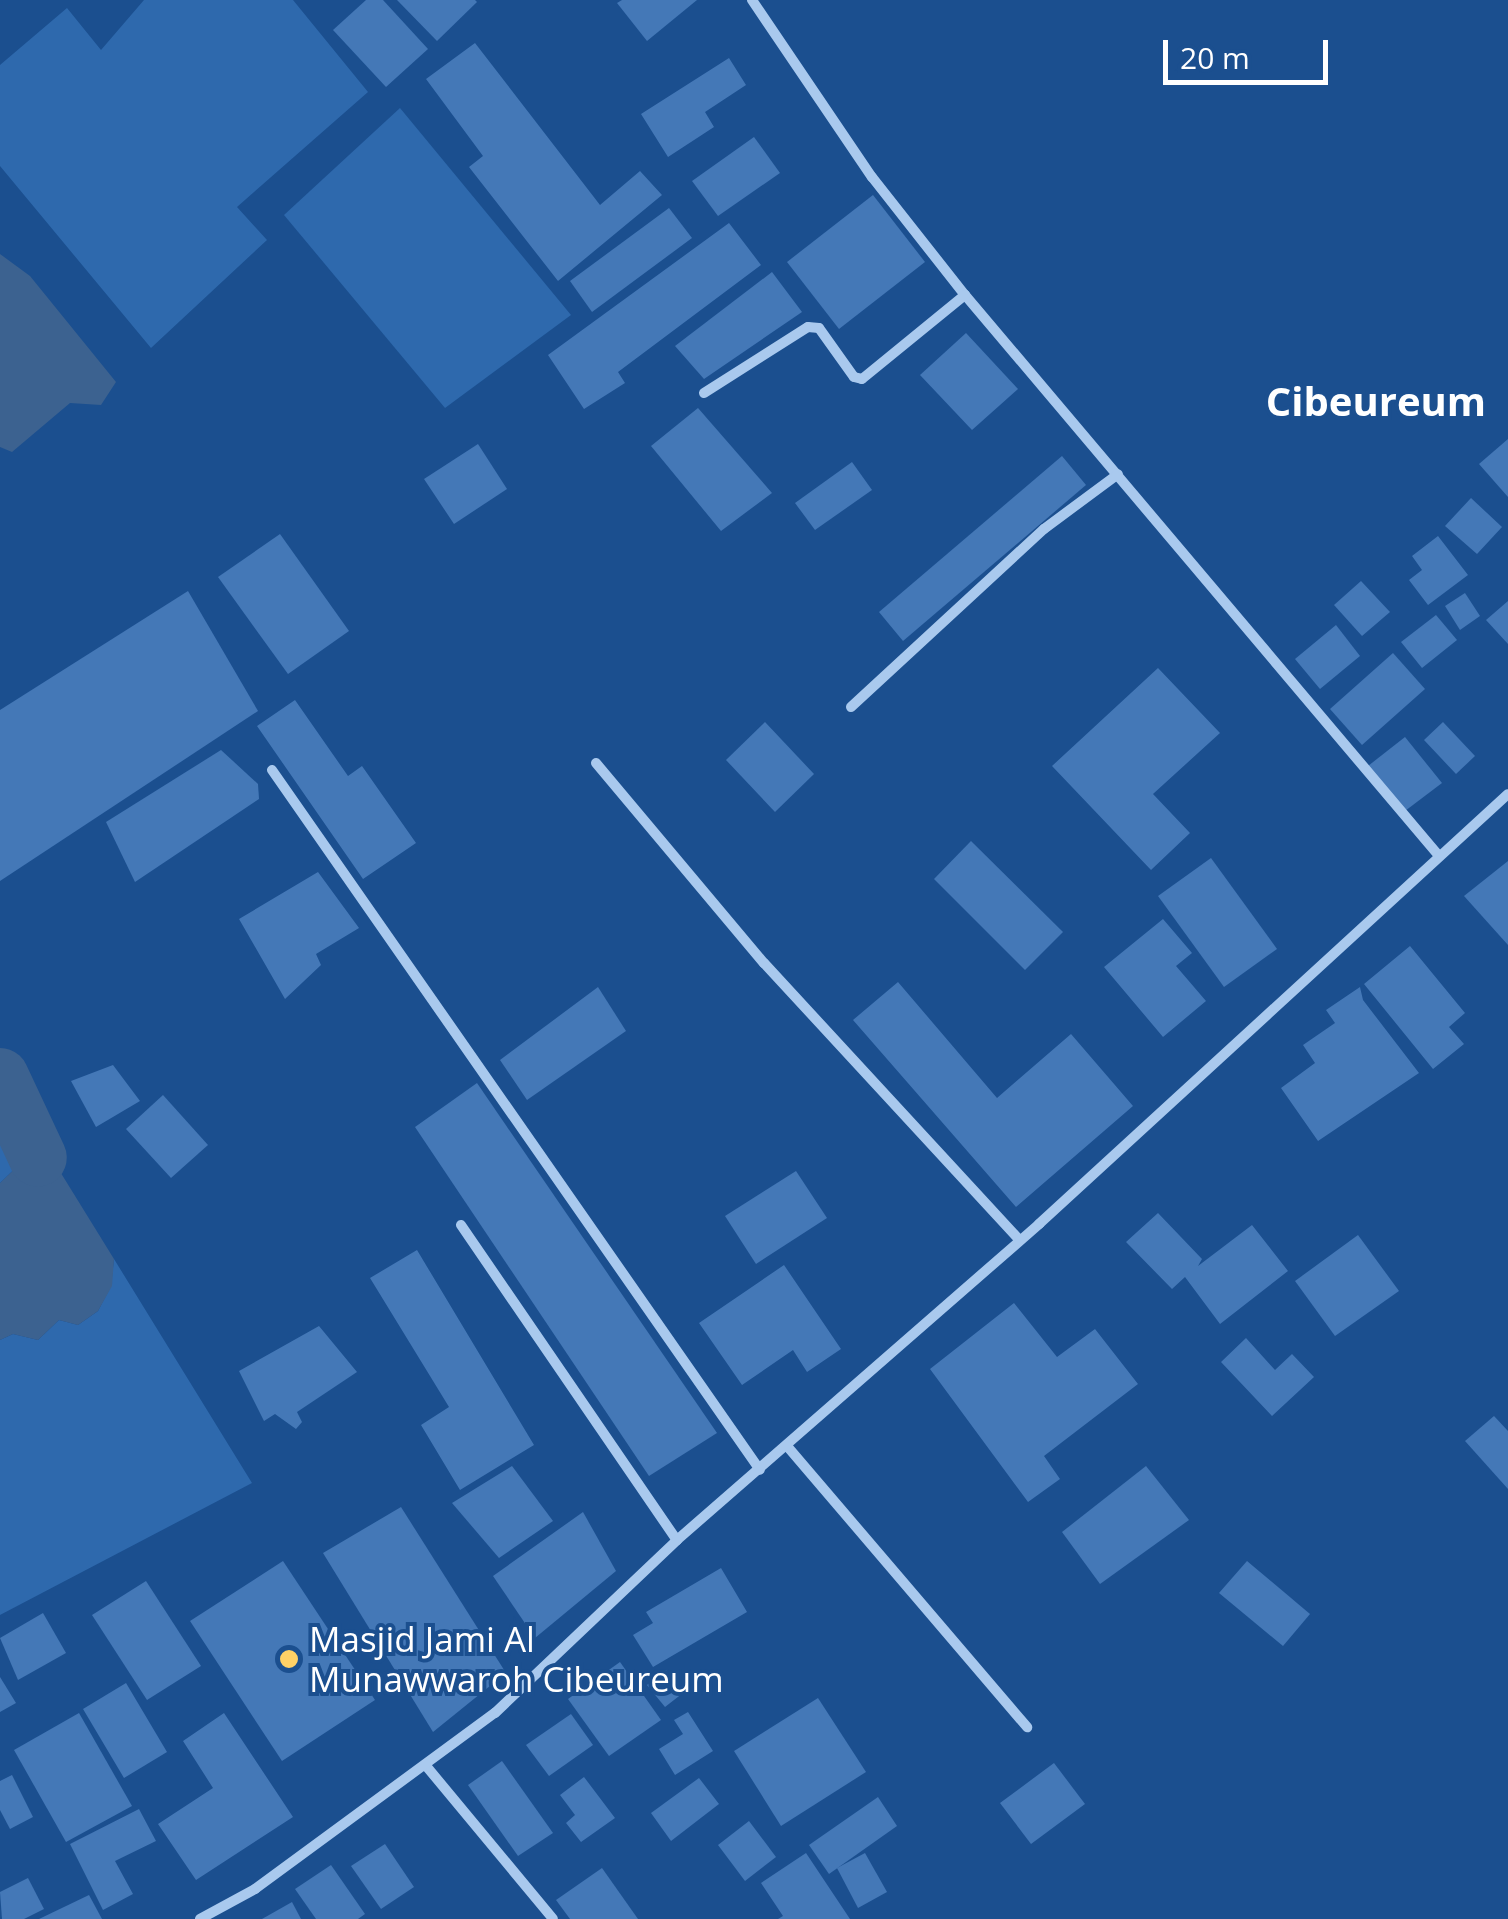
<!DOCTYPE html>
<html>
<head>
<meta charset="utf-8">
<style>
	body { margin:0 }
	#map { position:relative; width:1508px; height:1919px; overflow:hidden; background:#1b4f8f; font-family:"Open Sans",sans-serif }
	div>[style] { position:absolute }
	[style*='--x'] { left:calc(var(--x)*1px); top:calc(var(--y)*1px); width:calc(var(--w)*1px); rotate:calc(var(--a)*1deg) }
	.green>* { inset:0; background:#2e69ad }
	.water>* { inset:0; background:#3c6290 }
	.canal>* { height:58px; margin:-29px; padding:0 29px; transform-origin:29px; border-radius:29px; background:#3c6290 }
	.building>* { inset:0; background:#4478b7 }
	.street>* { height:10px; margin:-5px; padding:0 5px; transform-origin:5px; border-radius:5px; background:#a9c9ee }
	.dots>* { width:28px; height:28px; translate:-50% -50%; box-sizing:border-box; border:5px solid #1b4f8f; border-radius:50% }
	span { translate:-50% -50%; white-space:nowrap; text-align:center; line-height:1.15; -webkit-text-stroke:8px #1b4f8f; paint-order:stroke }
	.poi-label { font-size:35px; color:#fff }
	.left { translate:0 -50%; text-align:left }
	.quarter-label { font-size:40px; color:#fff; font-weight:700 }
	.scale { position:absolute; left:1163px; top:40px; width:165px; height:45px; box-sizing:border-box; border:5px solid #fff; border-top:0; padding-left:12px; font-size:30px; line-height:35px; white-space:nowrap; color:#fff; -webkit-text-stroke:8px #1b4f8f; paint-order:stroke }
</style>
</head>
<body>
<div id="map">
	<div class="green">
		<i style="clip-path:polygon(144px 0,293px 0,368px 92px,237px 207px,267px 240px,151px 348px,0 166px,0 65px,67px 8px,101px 50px)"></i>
		<i style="clip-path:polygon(400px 108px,571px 315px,445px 408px,284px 215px)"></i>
		<i style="clip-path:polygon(0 1102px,38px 1158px,26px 1158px,0 1183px)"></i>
		<i style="clip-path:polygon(114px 1259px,252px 1483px,0 1615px,0 1340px,13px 1334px,38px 1340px,59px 1320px,78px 1325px,98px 1311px,111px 1286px)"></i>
	</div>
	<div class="water">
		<i style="clip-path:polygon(0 254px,30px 276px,116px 382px,101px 405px,70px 403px,12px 452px,0 447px)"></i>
		<i style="clip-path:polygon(51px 1157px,114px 1259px,112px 1286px,98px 1311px,78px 1325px,59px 1320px,38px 1340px,13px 1334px,0 1340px,0 1183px,26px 1158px)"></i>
	</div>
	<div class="canal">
		<i style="--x:0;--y:1077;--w:89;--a:64.9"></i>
	</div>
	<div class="building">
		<i style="clip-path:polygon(366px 0,383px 0,428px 49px,386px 87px,333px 30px)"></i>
		<i style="clip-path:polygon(397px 0,475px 0,477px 2px,437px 41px)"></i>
		<i style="clip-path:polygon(622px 0,697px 0,647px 41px,617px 3px)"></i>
		<i style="clip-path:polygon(475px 43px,600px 205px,640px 171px,662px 195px,558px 281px,469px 167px,483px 156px,426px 79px)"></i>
		<i style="clip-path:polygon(729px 58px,746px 85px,705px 112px,714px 127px,668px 157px,641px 114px)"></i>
		<i style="clip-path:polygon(754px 137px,780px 173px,718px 216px,692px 181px)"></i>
		<i style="clip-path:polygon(873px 195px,925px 262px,839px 329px,787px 262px)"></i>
		<i style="clip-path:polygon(669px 208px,692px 238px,592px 312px,570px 281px)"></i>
		<i style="clip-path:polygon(729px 223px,761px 265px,618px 372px,625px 383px,584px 409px,548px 355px)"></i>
		<i style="clip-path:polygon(772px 272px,802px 312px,704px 379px,675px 346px)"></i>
		<i style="clip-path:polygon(966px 333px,1018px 389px,972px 430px,920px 375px)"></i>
		<i style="clip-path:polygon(698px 408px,772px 493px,721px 531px,651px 446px)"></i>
		<i style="clip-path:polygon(1508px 439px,1508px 497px,1479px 464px)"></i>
		<i style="clip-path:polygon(478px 444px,507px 489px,454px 524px,424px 479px)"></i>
		<i style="clip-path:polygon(1062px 456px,1086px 485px,903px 641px,879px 612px)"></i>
		<i style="clip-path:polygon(852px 462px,872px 490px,815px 530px,795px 503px)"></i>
		<i style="clip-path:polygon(1471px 498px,1502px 527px,1477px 554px,1445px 526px)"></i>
		<i style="clip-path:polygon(280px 534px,349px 631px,288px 674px,218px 577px)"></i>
		<i style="clip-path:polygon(1438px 536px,1468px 575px,1428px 605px,1409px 580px,1422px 570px,1412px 556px)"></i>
		<i style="clip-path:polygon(1361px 581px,1390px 612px,1362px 636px,1334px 605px)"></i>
		<i style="clip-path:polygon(188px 591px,258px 711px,0 881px,0 710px)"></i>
		<i style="clip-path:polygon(1465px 593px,1480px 616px,1460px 630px,1445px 606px)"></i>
		<i style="clip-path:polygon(1508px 601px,1508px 644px,1486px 620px)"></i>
		<i style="clip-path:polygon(1436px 615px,1457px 640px,1422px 668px,1401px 642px)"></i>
		<i style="clip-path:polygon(1336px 625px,1360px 656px,1320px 689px,1295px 659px)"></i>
		<i style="clip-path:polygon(1393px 653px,1425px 689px,1362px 745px,1330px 709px)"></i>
		<i style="clip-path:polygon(1158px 668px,1220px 733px,1153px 794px,1190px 833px,1151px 870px,1052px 766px)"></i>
		<i style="clip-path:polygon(295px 700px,348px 776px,362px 766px,416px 843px,363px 879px,257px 726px)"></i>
		<i style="clip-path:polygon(765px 722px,814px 774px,775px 812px,726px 760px)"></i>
		<i style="clip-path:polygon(1443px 722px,1475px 756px,1456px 774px,1424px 740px)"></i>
		<i style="clip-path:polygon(1405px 737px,1442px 783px,1405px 811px,1368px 766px)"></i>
		<i style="clip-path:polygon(221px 750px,258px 784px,259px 799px,135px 882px,106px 822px)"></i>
		<i style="clip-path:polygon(971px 841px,1063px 932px,1025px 970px,934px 879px)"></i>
		<i style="clip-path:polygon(1211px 858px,1277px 949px,1224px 987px,1158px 896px)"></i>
		<i style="clip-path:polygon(1508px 861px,1508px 945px,1464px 896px)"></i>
		<i style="clip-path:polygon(318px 872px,359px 928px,316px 954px,321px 965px,285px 999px,239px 919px)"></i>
		<i style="clip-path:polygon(1163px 919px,1192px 953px,1176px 966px,1206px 1001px,1163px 1037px,1104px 967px)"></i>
		<i style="clip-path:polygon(1410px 946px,1465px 1013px,1449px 1027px,1464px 1044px,1433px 1069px,1364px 984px)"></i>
		<i style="clip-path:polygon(898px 982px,997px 1098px,1071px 1034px,1133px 1106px,1016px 1207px,853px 1020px)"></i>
		<i style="clip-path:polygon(598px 987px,626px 1031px,527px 1100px,500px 1060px)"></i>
		<i style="clip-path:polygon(1360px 987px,1363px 1000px,1419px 1073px,1318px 1141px,1281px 1088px,1315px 1063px,1303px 1045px,1335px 1023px,1326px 1010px)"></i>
		<i style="clip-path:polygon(113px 1065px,140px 1101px,96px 1127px,71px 1081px)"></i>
		<i style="clip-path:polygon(477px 1083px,717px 1433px,649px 1476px,415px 1127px)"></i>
		<i style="clip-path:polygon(163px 1095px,208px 1145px,171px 1178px,126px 1129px)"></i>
		<i style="clip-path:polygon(796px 1171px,827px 1218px,756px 1264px,725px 1216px)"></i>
		<i style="clip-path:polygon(1158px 1213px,1202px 1259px,1198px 1266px,1252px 1225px,1288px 1271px,1220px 1324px,1185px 1277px,1172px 1289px,1126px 1242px)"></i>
		<i style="clip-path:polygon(1358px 1235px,1399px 1291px,1335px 1336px,1295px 1281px)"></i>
		<i style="clip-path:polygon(417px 1250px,534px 1445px,460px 1490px,421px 1425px,449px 1407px,370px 1278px)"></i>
		<i style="clip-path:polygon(784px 1265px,841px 1349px,807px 1372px,793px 1350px,742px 1385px,699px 1323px)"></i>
		<i style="clip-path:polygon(1014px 1303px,1057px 1357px,1095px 1329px,1138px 1384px,1044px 1456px,1060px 1479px,1028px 1502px,930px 1369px)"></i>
		<i style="clip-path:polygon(319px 1326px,357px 1372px,297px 1412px,302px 1422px,296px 1429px,275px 1414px,264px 1421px,239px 1371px)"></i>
		<i style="clip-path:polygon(1246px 1338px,1275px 1370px,1292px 1354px,1314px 1377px,1272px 1416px,1221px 1362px)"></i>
		<i style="clip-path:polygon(1494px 1416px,1508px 1431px,1508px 1489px,1465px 1441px)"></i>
		<i style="clip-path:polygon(512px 1466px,553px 1521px,499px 1558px,452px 1503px)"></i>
		<i style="clip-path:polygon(1146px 1466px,1189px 1520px,1100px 1584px,1062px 1532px)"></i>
		<i style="clip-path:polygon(401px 1507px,506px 1673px,433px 1732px,323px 1553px)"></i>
		<i style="clip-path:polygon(583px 1512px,616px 1571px,535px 1638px,493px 1576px)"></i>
		<i style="clip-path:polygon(283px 1561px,375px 1700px,282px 1761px,190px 1621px)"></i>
		<i style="clip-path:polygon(1247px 1561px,1310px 1614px,1283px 1646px,1219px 1593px)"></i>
		<i style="clip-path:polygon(721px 1568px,747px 1612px,653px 1667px,633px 1635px,653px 1623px,646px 1612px)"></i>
		<i style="clip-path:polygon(146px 1581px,201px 1666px,147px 1700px,92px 1615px)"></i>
		<i style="clip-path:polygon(43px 1613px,66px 1653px,18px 1680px,0 1638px)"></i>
		<i style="clip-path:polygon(620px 1662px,661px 1720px,609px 1756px,568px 1699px)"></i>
		<i style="clip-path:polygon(666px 1670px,683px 1693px,665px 1707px,647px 1685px)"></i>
		<i style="clip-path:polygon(0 1677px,16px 1703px,0 1712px)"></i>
		<i style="clip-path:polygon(126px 1683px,167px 1752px,124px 1778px,83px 1709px)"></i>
		<i style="clip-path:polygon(818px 1698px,866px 1772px,781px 1826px,734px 1751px)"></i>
		<i style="clip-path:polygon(688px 1712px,713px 1751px,675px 1775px,659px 1749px,683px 1734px,674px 1720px)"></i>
		<i style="clip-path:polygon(79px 1713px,132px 1806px,66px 1842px,14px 1750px)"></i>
		<i style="clip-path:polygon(224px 1713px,293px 1817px,196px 1880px,158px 1824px,213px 1788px,183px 1741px)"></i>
		<i style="clip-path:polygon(571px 1714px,593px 1745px,549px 1776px,526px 1745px)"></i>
		<i style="clip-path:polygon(502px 1761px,553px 1833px,518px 1856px,468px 1785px)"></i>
		<i style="clip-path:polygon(1054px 1763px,1085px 1804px,1031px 1844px,1000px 1803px)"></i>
		<i style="clip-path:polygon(12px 1775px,33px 1817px,10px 1829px,0 1810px,0 1781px)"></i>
		<i style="clip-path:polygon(584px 1777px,615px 1818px,581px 1842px,566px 1823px,575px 1815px,560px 1795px)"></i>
		<i style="clip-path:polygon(699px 1778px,719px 1804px,671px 1841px,651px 1813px)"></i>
		<i style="clip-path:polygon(878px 1797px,897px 1826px,829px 1874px,809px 1845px)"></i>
		<i style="clip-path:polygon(139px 1809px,156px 1841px,115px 1861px,133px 1894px,103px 1910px,70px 1844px)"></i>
		<i style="clip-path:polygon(749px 1821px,776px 1857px,745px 1881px,718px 1845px)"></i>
		<i style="clip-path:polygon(385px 1844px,414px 1887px,381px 1909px,351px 1866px)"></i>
		<i style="clip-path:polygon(806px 1853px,850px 1919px,778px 1919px,783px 1916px,761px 1883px)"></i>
		<i style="clip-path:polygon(865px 1853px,887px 1892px,858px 1908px,837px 1868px)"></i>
		<i style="clip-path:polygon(331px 1865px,365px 1914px,358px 1919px,316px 1919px,295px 1889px)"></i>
		<i style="clip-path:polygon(602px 1868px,638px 1919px,570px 1919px,556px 1900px)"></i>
		<i style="clip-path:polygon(28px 1878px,44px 1909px,24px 1919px,2px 1919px,0 1892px)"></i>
		<i style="clip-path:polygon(89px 1895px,102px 1919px,39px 1919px)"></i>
		<i style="clip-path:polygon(292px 1902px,301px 1919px,262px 1919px)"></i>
	</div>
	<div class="street">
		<i style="--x:752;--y:0;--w:214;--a:55.9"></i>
		<i style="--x:872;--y:177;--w:150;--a:51.8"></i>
		<i style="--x:965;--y:295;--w:734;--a:49.8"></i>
		<i style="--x:704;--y:393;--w:123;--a:-32.4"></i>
		<i style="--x:808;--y:327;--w:11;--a:5"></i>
		<i style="--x:819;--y:328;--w:60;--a:54.5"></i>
		<i style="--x:854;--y:377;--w:8;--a:14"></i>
		<i style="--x:862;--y:379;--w:133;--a:-39.2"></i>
		<i style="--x:851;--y:707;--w:263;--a:-42.7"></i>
		<i style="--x:1044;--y:529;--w:92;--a:-36.6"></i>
		<i style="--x:596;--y:763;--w:261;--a:50"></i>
		<i style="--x:764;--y:963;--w:376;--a:47.3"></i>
		<i style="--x:272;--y:770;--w:853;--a:55.12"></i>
		<i style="--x:461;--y:1225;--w:382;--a:55.6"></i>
		<i style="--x:787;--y:1446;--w:370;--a:49.5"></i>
		<i style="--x:427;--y:1767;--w:197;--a:50.3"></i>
		<i style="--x:200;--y:1919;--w:63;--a:-28.6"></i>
		<i style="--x:255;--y:1889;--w:298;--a:-36.3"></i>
		<i style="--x:495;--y:1713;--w:251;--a:-43.5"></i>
		<i style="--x:677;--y:1540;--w:481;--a:-41.1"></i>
		<i style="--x:1039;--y:1224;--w:636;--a:-42.52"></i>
	</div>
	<div class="dots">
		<i style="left:289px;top:1659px;background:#ffd166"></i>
	</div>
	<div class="poi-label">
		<span class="left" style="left:309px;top:1659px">Masjid Jami Al<br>Munawwaroh Cibeureum</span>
	</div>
	<div class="quarter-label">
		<span style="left:1376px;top:401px">Cibeureum</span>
	</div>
	<div class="scale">20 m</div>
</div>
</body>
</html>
